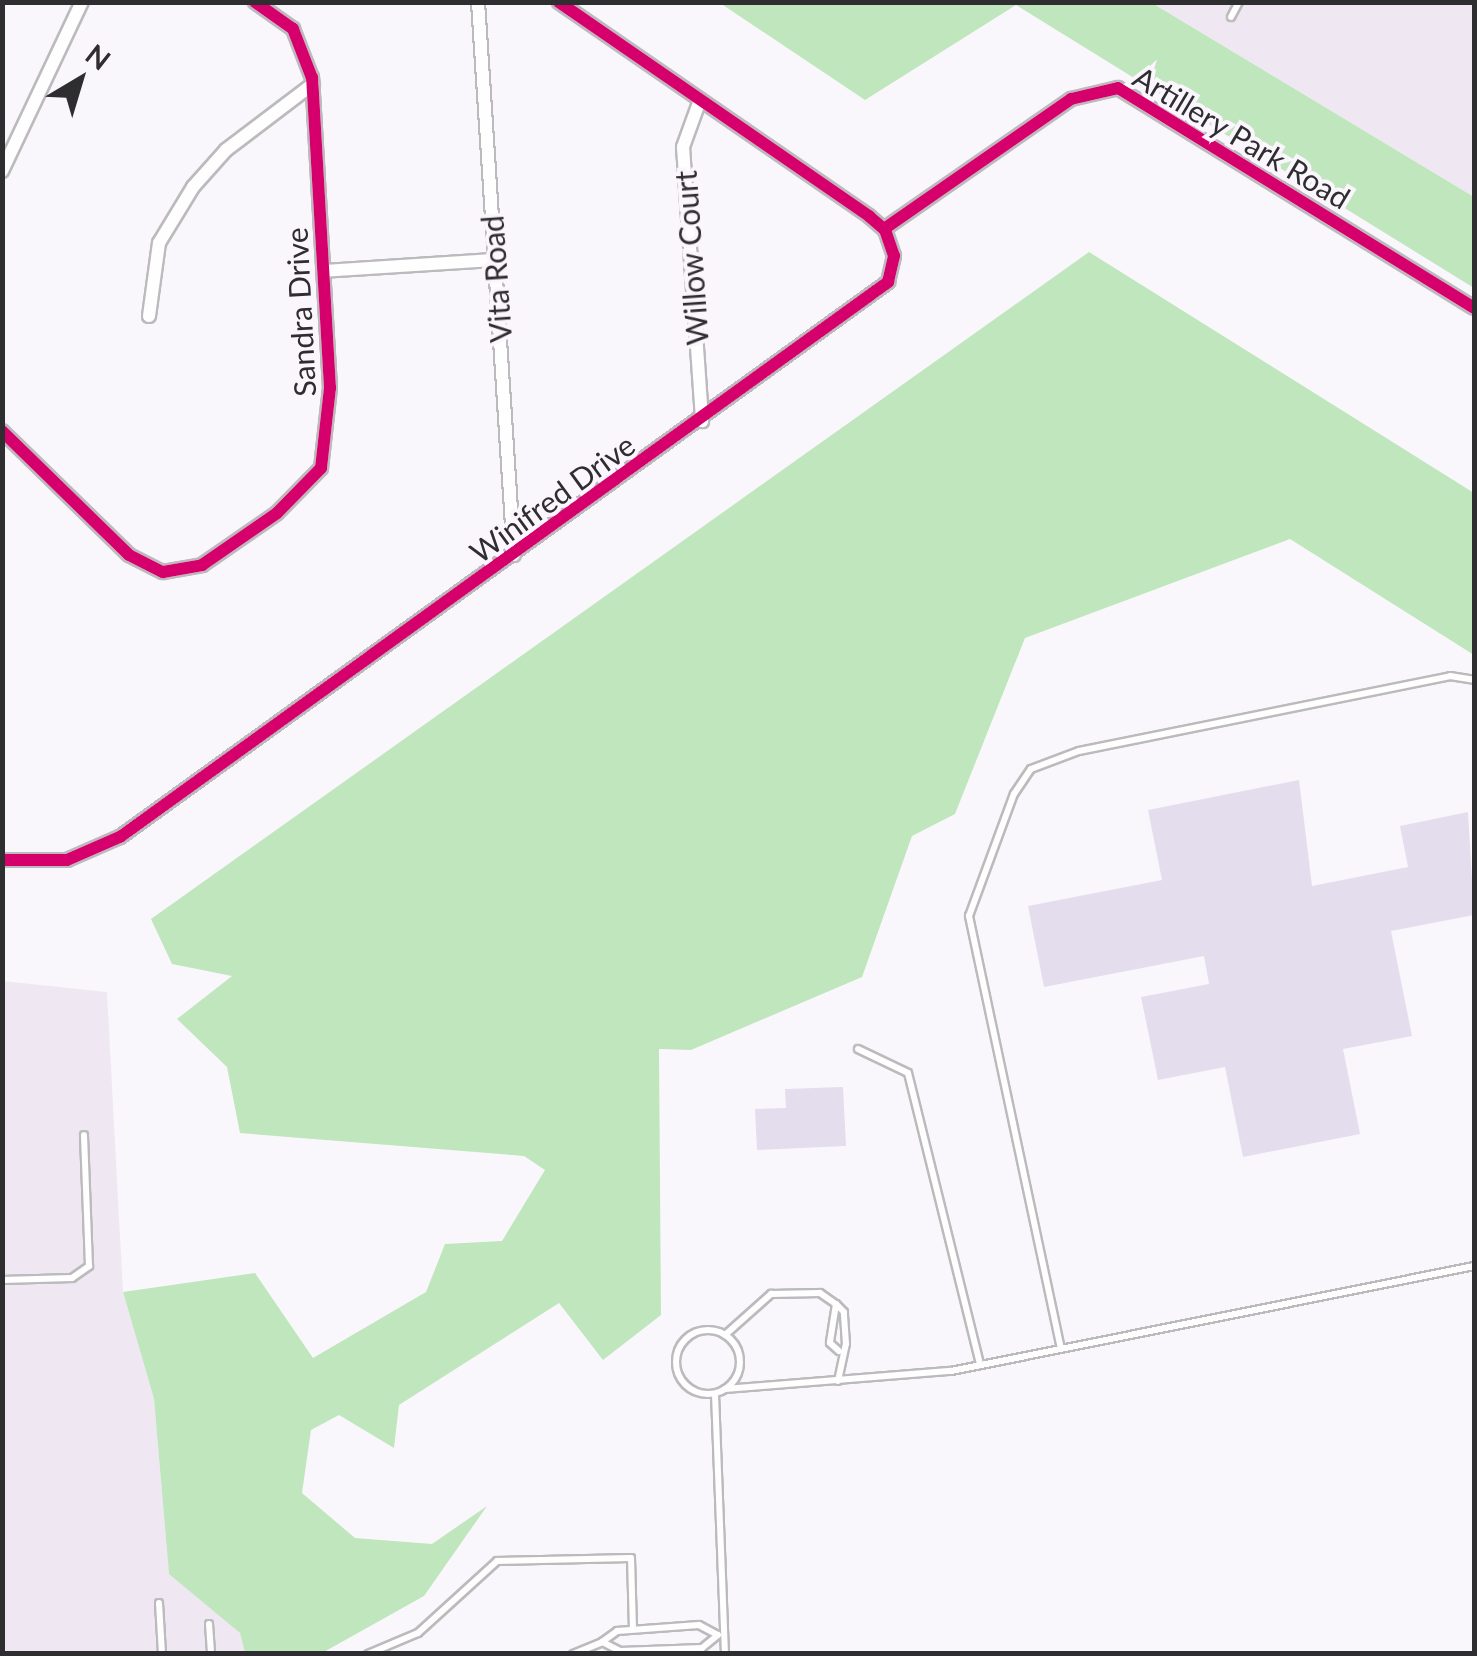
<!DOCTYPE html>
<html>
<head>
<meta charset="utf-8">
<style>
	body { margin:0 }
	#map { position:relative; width:1477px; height:1656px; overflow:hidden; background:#faf7fc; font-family:Lato,sans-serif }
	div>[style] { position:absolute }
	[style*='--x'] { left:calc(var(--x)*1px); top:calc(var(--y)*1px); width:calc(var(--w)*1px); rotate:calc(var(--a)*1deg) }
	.built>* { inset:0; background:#efe8f2 }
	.forest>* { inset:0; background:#c0e6bd }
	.building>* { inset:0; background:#e4dded }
	.roads { filter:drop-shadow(2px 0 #bcbabd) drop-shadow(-2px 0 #bcbabd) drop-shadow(0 2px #bcbabd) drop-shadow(0 -2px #bcbabd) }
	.lane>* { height:6px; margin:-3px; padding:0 3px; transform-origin:3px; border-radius:3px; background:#fefeff }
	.lane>.ring { margin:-3px; padding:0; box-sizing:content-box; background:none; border:6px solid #fefeff; border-radius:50% }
	.street>* { height:12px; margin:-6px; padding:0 6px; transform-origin:6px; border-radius:6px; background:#fefeff }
	.cycleway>* { height:12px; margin:-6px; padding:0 6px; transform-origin:6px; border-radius:6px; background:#d6006c }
	span { translate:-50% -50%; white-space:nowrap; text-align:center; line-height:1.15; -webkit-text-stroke:8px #fbf6fd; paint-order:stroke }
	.street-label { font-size:30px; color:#2e2d2f }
	.frame { position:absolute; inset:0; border:5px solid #2e2d2f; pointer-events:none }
	.north { position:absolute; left:30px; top:30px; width:100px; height:100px; -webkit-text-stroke:8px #fbf6fd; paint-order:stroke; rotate:38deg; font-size:28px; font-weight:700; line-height:40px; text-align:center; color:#2e2d2f }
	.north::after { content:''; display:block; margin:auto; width:35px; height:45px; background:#2e2d2f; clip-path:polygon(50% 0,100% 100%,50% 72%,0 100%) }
</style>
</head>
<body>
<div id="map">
	<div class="built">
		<i style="clip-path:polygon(1152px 3px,1474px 3px,1474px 197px)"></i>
		<i style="clip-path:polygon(3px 981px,107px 992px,123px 1292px,154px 1399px,169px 1573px,240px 1633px,245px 1653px,3px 1654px)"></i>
	</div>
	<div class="forest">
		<i style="clip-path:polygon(720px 3px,1152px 3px,1474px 197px,1474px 288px,1016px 5px,865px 100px)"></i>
		<i style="clip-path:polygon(1089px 252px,1474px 493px,1474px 655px,1290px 539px,1025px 638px,955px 814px,912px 836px,862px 977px,691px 1050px,659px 1049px,661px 1315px,603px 1360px,559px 1303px,399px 1405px,394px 1448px,339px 1415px,311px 1430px,302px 1493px,355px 1538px,432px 1544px,487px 1506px,424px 1596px,322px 1653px,245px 1653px,240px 1633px,169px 1574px,154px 1399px,123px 1292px,255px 1273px,313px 1358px,426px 1292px,445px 1244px,502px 1241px,545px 1170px,524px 1156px,240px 1133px,227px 1067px,177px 1019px,232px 976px,172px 964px,151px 919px)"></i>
	</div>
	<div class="building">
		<i style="clip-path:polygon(1299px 780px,1312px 886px,1408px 867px,1400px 826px,1468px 812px,1474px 915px,1391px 931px,1412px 1036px,1343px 1049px,1360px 1134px,1243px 1157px,1225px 1067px,1158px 1080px,1141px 997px,1209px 984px,1204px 956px,1044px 987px,1028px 906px,1162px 880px,1148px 810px)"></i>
		<i style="clip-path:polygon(843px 1087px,846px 1146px,757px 1150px,755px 1109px,786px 1108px,785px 1089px)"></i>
	</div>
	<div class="roads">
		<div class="lane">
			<i style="--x:1231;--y:17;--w:17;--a:-62"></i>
			<i style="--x:858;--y:1049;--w:55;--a:25.6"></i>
			<i style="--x:908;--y:1073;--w:301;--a:76.1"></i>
			<i style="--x:2;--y:1280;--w:70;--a:-1.6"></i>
			<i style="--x:72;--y:1278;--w:21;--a:-35"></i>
			<i style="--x:89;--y:1266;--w:131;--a:-92.2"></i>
			<i class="ring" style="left:676px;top:1330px;width:58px;height:58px"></i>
			<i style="--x:725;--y:1335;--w:62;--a:-41.7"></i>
			<i style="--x:771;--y:1294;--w:49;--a:-1.2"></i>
			<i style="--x:820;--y:1293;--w:19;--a:35"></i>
			<i style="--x:1061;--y:1349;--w:443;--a:-102"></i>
			<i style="--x:969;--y:916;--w:130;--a:-69.8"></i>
			<i style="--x:1014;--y:794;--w:30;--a:-56"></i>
			<i style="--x:1031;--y:769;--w:51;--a:-20.6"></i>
			<i style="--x:1079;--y:751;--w:379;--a:-11.4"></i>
			<i style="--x:1450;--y:676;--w:24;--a:9"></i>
			<i style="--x:838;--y:1381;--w:38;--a:-78"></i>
			<i style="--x:846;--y:1344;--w:32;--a:-94"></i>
			<i style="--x:844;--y:1312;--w:11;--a:-135"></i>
			<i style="--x:836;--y:1304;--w:39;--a:99"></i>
			<i style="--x:830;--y:1343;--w:12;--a:42"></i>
			<i style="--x:725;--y:1389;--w:227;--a:-4.6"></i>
			<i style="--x:951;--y:1371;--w:533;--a:-11.35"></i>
			<i style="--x:715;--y:1394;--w:260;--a:87.8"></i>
			<i style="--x:159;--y:1603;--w:51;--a:86.6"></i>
			<i style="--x:209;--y:1624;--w:30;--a:86"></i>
			<i style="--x:699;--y:1625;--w:21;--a:28"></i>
			<i style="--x:718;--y:1635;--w:21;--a:141"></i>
			<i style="--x:702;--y:1648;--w:82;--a:177.9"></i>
			<i style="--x:620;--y:1651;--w:20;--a:-153"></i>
			<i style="--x:602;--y:1642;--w:19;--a:-36"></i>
			<i style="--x:617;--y:1631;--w:82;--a:-4.2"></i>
			<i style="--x:368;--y:1654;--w:54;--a:-22.8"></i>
			<i style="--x:418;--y:1633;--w:107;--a:-42.3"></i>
			<i style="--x:497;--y:1561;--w:134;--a:-1.3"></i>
			<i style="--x:631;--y:1558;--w:71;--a:88.4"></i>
			<i style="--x:573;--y:1654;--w:31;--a:-22"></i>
		</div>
		<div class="street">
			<i style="--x:478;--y:2;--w:554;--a:86.28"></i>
			<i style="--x:700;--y:100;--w:50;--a:109.9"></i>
			<i style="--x:683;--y:147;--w:275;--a:86"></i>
			<i style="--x:2;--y:171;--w:187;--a:-64.7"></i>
			<i style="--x:884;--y:229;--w:228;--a:-34.8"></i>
			<i style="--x:1071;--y:99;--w:48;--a:-13.2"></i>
			<i style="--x:1118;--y:88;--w:418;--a:31.7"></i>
			<i style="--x:323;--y:271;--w:172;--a:-3.7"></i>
			<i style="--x:149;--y:316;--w:74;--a:-82.2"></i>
			<i style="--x:159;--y:243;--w:66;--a:-58.7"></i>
			<i style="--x:193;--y:187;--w:50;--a:-48.3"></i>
			<i style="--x:226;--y:150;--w:109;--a:-37.2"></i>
			<i style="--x:2;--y:431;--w:177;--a:44.3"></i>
			<i style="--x:129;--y:555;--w:38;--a:27"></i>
			<i style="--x:163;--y:572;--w:40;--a:-10"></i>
			<i style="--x:202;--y:565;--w:91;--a:-34.7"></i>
			<i style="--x:277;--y:513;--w:63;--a:-45.6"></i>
			<i style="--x:321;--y:468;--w:81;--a:-83.6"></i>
			<i style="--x:330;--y:388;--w:311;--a:-93.3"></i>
			<i style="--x:312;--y:78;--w:53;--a:-111.2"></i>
			<i style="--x:293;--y:29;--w:47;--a:-144.6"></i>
			<i style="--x:2;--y:860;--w:65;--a:0"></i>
			<i style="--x:67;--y:860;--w:58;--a:-23.5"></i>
			<i style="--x:120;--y:837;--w:948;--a:-35.85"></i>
			<i style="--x:888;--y:282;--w:27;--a:-77"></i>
			<i style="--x:894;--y:256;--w:28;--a:-109"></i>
			<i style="--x:885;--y:230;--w:21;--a:-139"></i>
			<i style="--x:869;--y:216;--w:377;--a:-145.4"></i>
		</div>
	</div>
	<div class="cycleway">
		<i style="--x:884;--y:229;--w:228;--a:-34.8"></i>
		<i style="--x:1071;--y:99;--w:48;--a:-13.2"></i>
		<i style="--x:1118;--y:88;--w:418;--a:31.7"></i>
		<i style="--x:2;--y:431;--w:177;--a:44.3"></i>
		<i style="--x:129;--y:555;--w:38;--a:27"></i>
		<i style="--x:163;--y:572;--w:40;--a:-10"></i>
		<i style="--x:202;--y:565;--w:91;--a:-34.7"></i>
		<i style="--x:277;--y:513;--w:63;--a:-45.6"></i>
		<i style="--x:321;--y:468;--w:81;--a:-83.6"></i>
		<i style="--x:330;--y:388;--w:311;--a:-93.3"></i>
		<i style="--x:312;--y:78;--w:53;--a:-111.2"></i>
		<i style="--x:293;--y:29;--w:47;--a:-144.6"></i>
		<i style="--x:2;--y:860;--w:65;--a:0"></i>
		<i style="--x:67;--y:860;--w:58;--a:-23.5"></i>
		<i style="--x:120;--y:837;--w:948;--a:-35.85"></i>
		<i style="--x:888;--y:282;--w:27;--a:-77"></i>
		<i style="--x:894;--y:256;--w:28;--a:-109"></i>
		<i style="--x:885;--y:230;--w:21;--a:-139"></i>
		<i style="--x:869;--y:216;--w:377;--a:-145.4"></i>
	</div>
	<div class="street-label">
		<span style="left:1242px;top:137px;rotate:31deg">Artillery Park Road</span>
		<span style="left:691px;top:258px;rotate:-94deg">Willow Court</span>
		<span style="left:496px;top:279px;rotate:-94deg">Vita Road</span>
		<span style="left:300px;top:312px;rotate:-93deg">Sandra Drive</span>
		<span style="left:552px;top:498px;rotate:-36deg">Winifred Drive</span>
	</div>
	<div class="frame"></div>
	<div class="north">N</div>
</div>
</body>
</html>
